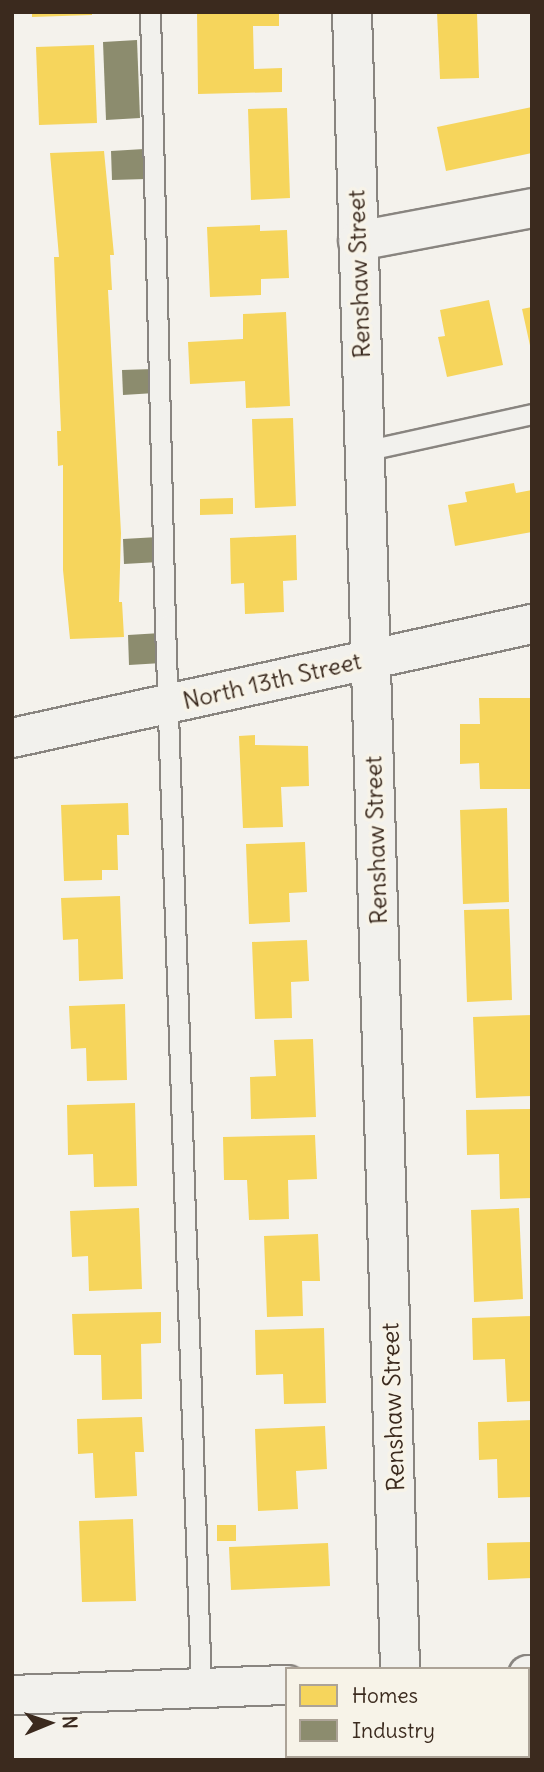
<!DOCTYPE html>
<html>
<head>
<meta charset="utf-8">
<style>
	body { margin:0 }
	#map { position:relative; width:544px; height:1772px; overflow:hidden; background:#f4f2ec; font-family:Delius,sans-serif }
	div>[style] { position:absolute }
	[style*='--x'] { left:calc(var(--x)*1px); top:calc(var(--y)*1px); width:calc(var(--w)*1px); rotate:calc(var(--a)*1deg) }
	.homes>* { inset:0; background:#f6d55c }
	.industry>* { inset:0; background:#8c8c6e }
	.roads { filter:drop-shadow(2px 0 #898580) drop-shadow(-2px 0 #898580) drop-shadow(0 2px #898580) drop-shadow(0 -2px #898580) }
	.service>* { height:19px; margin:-9.5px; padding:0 9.5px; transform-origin:9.5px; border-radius:9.5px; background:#f2f1ed }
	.minor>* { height:38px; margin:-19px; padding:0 19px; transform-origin:19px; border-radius:19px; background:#f2f1ed }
	.tertiary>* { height:38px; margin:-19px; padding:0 19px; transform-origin:19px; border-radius:19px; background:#f2f1ed }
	span { translate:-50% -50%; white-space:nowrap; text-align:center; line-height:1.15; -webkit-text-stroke:7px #f7f3e8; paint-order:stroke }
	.street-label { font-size:24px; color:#3b2a1e }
	.frame { position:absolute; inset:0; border:14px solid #3b2a1e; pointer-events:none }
	.legend { position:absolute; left:285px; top:1667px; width:245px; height:91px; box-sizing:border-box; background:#f7f3e8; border:2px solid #aca397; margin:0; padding:9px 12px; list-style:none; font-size:21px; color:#3b2a1e }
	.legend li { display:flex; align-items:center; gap:14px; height:35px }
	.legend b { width:35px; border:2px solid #aca397 }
	.north { position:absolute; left:14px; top:1688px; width:70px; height:70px; -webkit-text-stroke:5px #f7f3e8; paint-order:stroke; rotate:88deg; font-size:19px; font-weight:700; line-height:28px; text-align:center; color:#3b2a1e }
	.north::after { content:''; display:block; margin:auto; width:24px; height:32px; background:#3b2a1e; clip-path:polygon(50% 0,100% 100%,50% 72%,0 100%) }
</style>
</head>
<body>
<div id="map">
	<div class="homes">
		<i style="clip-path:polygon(32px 12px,92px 12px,92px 15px,32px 17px)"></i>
		<i style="clip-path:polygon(197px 12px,279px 12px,279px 26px,253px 26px,254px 69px,282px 68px,282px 92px,198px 94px)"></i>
		<i style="clip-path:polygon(437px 12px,477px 12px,479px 78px,440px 79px)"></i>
		<i style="clip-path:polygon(94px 45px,97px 123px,39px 125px,36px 47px)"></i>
		<i style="clip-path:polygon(532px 107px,532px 153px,446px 171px,437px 127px)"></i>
		<i style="clip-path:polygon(287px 108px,290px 198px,251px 200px,248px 109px)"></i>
		<i style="clip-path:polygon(104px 151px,114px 255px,110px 255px,112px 290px,108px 290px,121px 533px,119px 602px,122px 602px,124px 637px,70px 639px,63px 570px,63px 465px,58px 466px,57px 431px,61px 431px,54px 257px,59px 257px,50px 153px)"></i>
		<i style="clip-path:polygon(260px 225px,260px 231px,287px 230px,289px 278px,261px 279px,261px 295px,210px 297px,207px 227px)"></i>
		<i style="clip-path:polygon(489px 300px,503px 365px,447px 377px,438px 337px,445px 336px,440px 310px)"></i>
		<i style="clip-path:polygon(532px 307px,532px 350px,531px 350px,522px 309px)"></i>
		<i style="clip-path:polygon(286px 312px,290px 406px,246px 408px,245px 381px,190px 384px,188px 342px,243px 339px,243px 314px)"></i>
		<i style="clip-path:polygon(293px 418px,296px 506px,255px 508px,252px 419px)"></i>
		<i style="clip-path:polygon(514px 483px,516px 493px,532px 490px,532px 532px,455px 546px,448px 505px,467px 502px,465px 492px)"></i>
		<i style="clip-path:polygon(233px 498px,233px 514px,200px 515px,200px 499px)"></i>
		<i style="clip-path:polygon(296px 535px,297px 580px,283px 581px,284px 612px,245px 614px,244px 583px,231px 584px,230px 538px)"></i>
		<i style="clip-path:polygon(479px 698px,532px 698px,532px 789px,480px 789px,479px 763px,460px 764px,460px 724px,480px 724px)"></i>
		<i style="clip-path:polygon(255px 735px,255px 745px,308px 746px,309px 786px,281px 787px,283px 827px,243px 828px,239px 736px)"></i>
		<i style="clip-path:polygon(128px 803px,129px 835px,117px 835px,118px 870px,102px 870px,102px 880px,64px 881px,61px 805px)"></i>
		<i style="clip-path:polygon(507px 808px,509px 902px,463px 904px,460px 810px)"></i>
		<i style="clip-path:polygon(305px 842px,307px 892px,289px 893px,290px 922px,249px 924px,246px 844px)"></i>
		<i style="clip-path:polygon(120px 896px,123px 979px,79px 981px,78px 939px,63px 940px,61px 898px)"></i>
		<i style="clip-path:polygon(509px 909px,512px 1000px,467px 1002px,464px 910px)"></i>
		<i style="clip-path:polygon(307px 940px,309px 981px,291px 982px,292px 1018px,255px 1019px,252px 942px)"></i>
		<i style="clip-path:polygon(125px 1004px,127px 1080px,87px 1081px,86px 1048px,71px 1049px,69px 1006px)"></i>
		<i style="clip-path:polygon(532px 1015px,532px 1096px,476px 1098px,473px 1017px)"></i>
		<i style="clip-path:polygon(313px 1039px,316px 1117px,251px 1119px,250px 1077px,276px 1076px,274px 1040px)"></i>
		<i style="clip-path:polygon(135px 1103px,137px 1186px,94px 1187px,93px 1154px,68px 1155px,67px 1105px)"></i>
		<i style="clip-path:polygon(532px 1109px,532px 1198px,500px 1199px,499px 1154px,467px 1155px,466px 1110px)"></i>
		<i style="clip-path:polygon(315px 1135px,317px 1179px,288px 1180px,289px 1219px,249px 1220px,247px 1180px,224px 1180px,223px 1137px)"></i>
		<i style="clip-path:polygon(139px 1208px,142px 1289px,89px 1291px,88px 1256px,72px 1257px,70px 1211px)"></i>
		<i style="clip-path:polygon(519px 1208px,523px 1299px,474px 1302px,471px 1210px)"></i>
		<i style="clip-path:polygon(318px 1234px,320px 1281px,302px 1281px,303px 1316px,267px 1317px,264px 1236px)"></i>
		<i style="clip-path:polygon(161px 1312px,161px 1343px,141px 1344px,142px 1399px,102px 1400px,101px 1355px,74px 1355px,72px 1314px)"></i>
		<i style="clip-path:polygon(532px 1316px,532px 1401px,507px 1402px,505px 1359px,473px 1360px,472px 1318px)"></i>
		<i style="clip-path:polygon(324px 1328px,326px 1403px,284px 1404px,283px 1374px,256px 1375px,255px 1330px)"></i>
		<i style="clip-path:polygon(142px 1417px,144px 1452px,135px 1452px,137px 1496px,95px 1498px,93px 1453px,78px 1454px,77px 1419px)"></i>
		<i style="clip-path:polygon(532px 1420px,532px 1497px,498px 1498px,497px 1459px,479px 1460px,478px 1422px)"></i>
		<i style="clip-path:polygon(325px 1426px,327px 1469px,296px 1471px,298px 1509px,258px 1511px,255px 1429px)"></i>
		<i style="clip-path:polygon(133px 1519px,136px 1601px,82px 1602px,79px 1521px)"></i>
		<i style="clip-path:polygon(217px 1525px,236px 1525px,236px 1541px,217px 1541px)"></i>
		<i style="clip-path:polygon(532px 1542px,532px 1578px,488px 1580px,487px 1543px)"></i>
		<i style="clip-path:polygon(328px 1543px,330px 1586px,231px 1590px,229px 1547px)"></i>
	</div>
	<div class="industry">
		<i style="clip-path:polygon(137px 40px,140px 118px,106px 120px,103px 42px)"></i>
		<i style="clip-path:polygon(144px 149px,146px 179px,112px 180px,111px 151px)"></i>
		<i style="clip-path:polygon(154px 369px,155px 393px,123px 395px,122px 370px)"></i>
		<i style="clip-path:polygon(158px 537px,159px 562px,124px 564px,123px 539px)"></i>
		<i style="clip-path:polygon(161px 633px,162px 663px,129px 665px,128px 635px)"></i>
	</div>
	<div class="roads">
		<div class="service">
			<i style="--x:150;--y:12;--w:613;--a:88.6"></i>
			<i style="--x:165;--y:625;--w:1064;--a:88.06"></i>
			<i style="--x:364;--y:451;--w:172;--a:-12.4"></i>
		</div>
		<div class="minor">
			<i style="--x:352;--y:12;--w:1658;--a:88.34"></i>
			<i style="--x:358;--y:241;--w:177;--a:-10.7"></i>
			<i style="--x:12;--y:738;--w:532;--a:-12.37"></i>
		</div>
		<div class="tertiary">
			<i style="--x:528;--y:1675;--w:4;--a:0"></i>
			<i style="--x:12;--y:1695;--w:275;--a:-2.1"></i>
		</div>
	</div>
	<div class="street-label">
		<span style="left:359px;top:274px;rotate:-92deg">Renshaw Street</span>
		<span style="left:272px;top:681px;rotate:-13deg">North 13th Street</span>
		<span style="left:376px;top:840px;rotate:-92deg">Renshaw Street</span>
		<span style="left:393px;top:1407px;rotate:-92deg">Renshaw Street</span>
	</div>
	<div class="frame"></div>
	<ul class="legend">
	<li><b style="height:19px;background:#f6d55c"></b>Homes</li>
	<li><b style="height:19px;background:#8c8c6e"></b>Industry</li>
	</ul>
	<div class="north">N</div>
</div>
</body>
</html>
